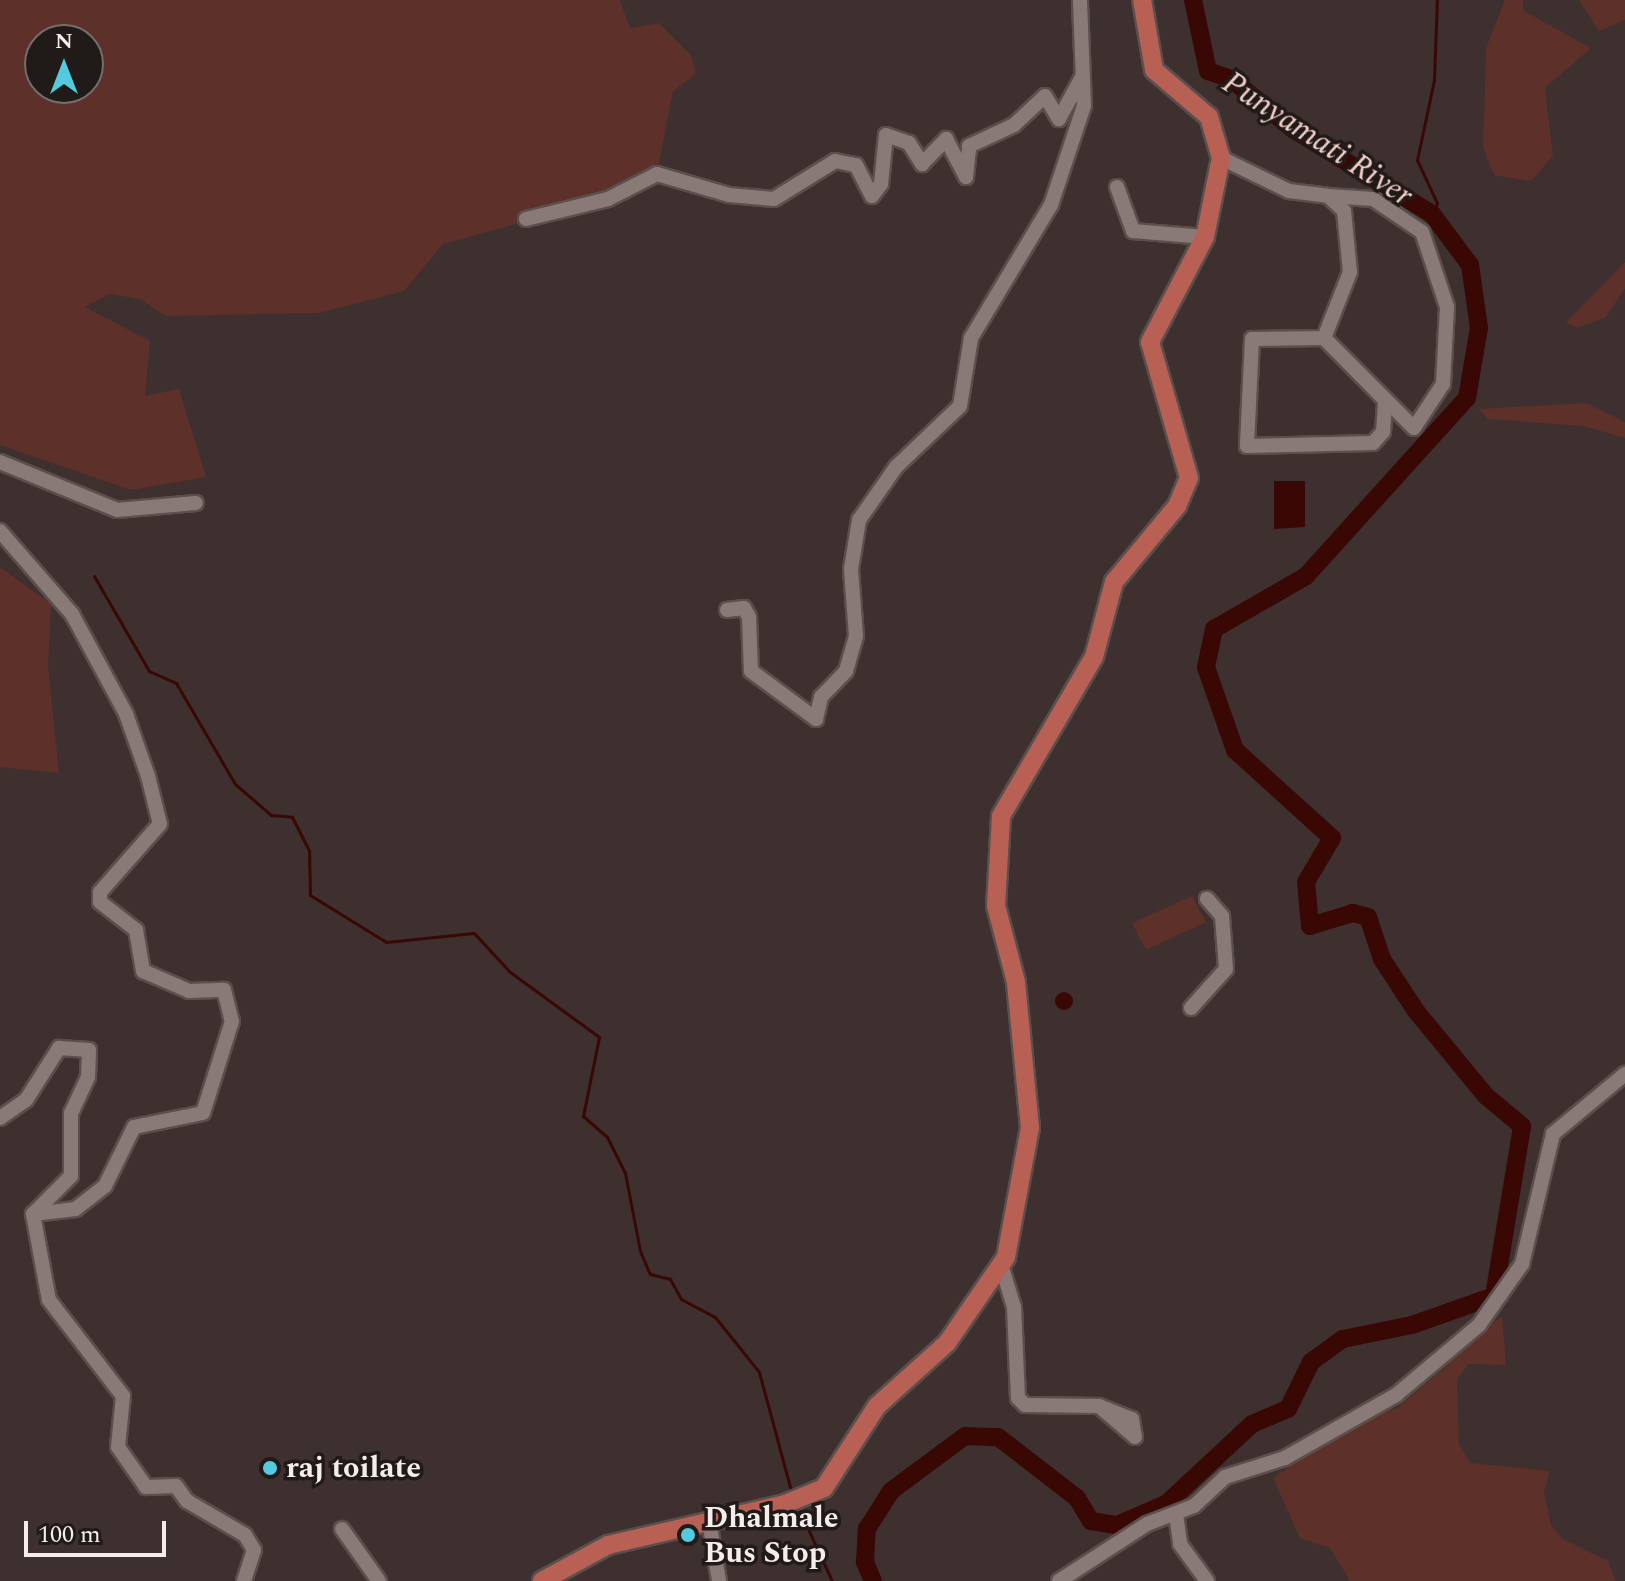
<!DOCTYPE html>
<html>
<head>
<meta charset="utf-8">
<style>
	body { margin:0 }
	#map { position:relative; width:1625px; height:1581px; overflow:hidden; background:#3d302e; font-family:Spectral,serif }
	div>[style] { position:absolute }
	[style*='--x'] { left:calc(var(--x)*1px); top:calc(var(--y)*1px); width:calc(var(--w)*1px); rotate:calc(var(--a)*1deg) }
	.green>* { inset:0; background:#5d3029 }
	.water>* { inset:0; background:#3a0804 }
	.round { border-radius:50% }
	.stream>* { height:3px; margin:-1.5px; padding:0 1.5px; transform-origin:1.5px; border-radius:1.5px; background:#3a0804 }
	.river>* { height:18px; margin:-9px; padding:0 9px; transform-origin:9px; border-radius:9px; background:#3a0804 }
	.roads { filter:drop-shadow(2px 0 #5b4f4d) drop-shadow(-2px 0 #5b4f4d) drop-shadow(0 2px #5b4f4d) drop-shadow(0 -2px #5b4f4d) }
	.minor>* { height:14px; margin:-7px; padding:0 7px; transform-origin:7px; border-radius:7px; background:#8a7a77 }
	.major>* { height:18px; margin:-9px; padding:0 9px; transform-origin:9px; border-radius:9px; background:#b86054 }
	.dots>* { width:22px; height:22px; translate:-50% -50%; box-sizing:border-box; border:4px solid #201a19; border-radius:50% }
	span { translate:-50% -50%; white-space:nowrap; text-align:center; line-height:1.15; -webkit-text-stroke:7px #201a19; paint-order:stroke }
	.poi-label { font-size:30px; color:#f6edeb; font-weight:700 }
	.left { translate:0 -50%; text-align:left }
	.water-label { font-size:32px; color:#f4cfc8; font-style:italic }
	.north { position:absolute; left:24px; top:24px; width:80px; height:80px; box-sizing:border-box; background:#201a19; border:2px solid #766e6d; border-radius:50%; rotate:0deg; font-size:22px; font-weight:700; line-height:32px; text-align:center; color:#f6edeb }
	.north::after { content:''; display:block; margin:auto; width:28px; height:36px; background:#54cade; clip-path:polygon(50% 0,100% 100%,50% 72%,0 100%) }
	.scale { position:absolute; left:24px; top:1521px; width:142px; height:36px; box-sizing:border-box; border:4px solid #f6edeb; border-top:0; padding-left:10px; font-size:24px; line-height:28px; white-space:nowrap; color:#f6edeb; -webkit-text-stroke:6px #201a19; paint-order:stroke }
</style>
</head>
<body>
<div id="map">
	<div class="green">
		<i style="clip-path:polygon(evenodd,0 0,620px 0,630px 28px,659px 23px,691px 55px,696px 74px,673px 91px,657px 174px,608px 199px,443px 244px,404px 291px,319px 313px,166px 316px,140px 299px,110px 294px,85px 307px,150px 341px,145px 396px,179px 389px,206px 477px,131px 490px,0 445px,0 0,40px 40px,88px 40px,88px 88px,40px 88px,40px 40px)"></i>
		<i style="clip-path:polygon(1505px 0,1523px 0,1524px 11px,1591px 48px,1545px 88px,1553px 156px,1531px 181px,1494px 175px,1483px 148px,1486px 48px)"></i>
		<i style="clip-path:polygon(1579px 0,1625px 0,1625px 20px,1599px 31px)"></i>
		<i style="clip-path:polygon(1625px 262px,1625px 288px,1606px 317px,1577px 328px,1566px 322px)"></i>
		<i style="clip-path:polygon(1586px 403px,1625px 422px,1625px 438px,1583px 426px,1488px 419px,1478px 409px)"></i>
		<i style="clip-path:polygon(0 567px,51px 604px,48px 667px,59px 773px,0 767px)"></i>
		<i style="clip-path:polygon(1192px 896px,1206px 922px,1146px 950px,1132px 923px)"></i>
		<i style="clip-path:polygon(1502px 1316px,1506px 1365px,1468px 1364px,1457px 1380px,1459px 1445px,1471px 1463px,1550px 1471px,1544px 1492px,1551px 1525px,1563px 1539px,1608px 1561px,1616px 1581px,1350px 1581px,1330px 1548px,1300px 1538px,1273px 1478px,1368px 1415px,1396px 1409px,1448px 1365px,1458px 1347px)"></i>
	</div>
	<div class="water">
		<i style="clip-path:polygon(1274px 481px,1305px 481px,1305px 527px,1274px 529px)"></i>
		<i class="round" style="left:1055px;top:992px;width:18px;height:18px"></i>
	</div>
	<div class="stream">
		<i style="--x:1432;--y:214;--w:12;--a:-66"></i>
		<i style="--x:1437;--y:203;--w:47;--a:-114.9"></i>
		<i style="--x:1417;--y:160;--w:82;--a:-78"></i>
		<i style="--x:1434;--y:80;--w:80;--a:-87.9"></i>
		<i style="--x:94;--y:576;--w:110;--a:59.9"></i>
		<i style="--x:149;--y:671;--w:30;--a:24"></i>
		<i style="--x:176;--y:683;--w:117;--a:59.7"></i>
		<i style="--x:235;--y:784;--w:48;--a:40.7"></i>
		<i style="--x:271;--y:815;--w:21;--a:5"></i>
		<i style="--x:292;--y:817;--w:38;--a:63"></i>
		<i style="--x:309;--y:851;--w:44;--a:88.7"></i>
		<i style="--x:310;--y:895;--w:89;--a:31.7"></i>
		<i style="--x:386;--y:942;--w:88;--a:-5.8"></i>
		<i style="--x:474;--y:933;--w:53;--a:47.3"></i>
		<i style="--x:510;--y:972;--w:110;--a:36.1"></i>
		<i style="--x:599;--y:1037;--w:81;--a:101.4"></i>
		<i style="--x:583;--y:1116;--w:32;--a:41"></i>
		<i style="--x:607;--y:1137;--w:40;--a:63.4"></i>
		<i style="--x:625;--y:1173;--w:79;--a:79.1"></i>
		<i style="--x:640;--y:1251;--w:25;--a:67"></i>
		<i style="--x:650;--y:1274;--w:21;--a:14"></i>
		<i style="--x:670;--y:1279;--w:23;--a:61"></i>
		<i style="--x:681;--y:1299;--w:38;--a:28"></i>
		<i style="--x:715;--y:1317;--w:70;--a:51.3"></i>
		<i style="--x:759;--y:1372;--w:126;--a:74.9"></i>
		<i style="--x:797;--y:1505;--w:84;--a:65.3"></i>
	</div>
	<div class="river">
		<i style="--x:873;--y:1581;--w:21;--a:-113"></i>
		<i style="--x:865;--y:1562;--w:33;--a:-87"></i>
		<i style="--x:867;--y:1529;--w:45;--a:-57.7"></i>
		<i style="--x:891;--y:1491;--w:92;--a:-36.6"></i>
		<i style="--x:965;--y:1436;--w:33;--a:2"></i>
		<i style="--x:998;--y:1437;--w:100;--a:37.7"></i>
		<i style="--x:1077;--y:1498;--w:27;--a:59"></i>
		<i style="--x:1091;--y:1521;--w:26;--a:9"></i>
		<i style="--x:1117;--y:1525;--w:53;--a:-23.2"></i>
		<i style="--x:1166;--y:1504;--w:117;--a:-42.9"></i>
		<i style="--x:1252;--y:1424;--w:39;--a:-23"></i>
		<i style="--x:1288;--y:1409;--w:52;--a:-63.9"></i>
		<i style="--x:1311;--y:1362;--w:39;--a:-36"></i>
		<i style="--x:1343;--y:1339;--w:70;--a:-11.5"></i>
		<i style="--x:1412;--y:1325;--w:87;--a:-19.5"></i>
		<i style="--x:1494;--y:1296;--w:172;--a:-80.6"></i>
		<i style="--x:1522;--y:1126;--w:47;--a:-140.2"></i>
		<i style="--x:1486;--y:1096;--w:110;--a:-129.5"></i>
		<i style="--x:1416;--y:1011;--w:62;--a:-123.2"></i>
		<i style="--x:1382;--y:959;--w:44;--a:-108.4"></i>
		<i style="--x:1368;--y:917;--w:16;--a:-165"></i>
		<i style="--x:1353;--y:913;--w:45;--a:163.2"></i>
		<i style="--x:1310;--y:926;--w:44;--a:-95.2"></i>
		<i style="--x:1306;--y:882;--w:51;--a:-59.4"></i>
		<i style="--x:1332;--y:838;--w:131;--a:-137.8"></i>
		<i style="--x:1235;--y:750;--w:88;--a:-109.3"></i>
		<i style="--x:1206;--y:667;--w:39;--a:-78"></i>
		<i style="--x:1214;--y:629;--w:106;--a:-29.9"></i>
		<i style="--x:1306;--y:576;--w:240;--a:-47.9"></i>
		<i style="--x:1467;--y:398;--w:71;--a:-80.3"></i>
		<i style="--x:1479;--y:328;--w:64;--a:-98.1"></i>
		<i style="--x:1470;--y:265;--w:64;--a:-126.7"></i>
		<i style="--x:1432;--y:214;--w:163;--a:-148.6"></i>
		<i style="--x:1293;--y:129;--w:80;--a:-141.1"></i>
		<i style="--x:1231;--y:79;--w:24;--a:-161"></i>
		<i style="--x:1208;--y:71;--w:73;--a:-101.9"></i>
	</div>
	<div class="roads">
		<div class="minor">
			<i style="--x:1221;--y:158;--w:76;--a:25.9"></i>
			<i style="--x:1289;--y:191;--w:39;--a:7"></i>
			<i style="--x:1328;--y:196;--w:22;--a:43"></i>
			<i style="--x:1344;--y:211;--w:61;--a:84.4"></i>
			<i style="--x:1350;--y:272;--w:71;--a:111.5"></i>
			<i style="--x:1324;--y:338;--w:72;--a:179.2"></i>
			<i style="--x:1252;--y:339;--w:107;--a:92.7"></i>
			<i style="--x:1247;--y:446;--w:126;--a:-1.4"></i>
			<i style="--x:1373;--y:443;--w:15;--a:-48"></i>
			<i style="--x:1383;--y:432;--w:32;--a:-86"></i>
			<i style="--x:1385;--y:400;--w:87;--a:-134.5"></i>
			<i style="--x:1324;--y:338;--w:127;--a:45"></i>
			<i style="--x:1414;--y:428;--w:53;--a:-56.6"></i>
			<i style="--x:1443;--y:384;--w:77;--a:-87"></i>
			<i style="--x:1447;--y:307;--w:79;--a:-108.4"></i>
			<i style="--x:1422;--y:232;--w:59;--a:-146"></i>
			<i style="--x:1373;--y:199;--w:45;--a:-176.2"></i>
			<i style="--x:1117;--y:187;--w:47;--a:70"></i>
			<i style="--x:1133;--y:231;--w:72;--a:4.8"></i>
			<i style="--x:526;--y:219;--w:84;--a:-13.7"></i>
			<i style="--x:608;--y:199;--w:55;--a:-27"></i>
			<i style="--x:657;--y:174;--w:75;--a:16.3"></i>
			<i style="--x:729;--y:195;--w:45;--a:5.1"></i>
			<i style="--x:774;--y:199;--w:72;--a:-31.9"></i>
			<i style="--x:835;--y:161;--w:21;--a:11"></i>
			<i style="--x:856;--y:165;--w:35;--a:63"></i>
			<i style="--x:872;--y:196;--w:15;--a:-53"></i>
			<i style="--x:881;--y:184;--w:49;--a:-84.2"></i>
			<i style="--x:886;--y:135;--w:24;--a:19"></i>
			<i style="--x:909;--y:143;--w:25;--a:58"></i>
			<i style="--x:922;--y:164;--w:35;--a:-46"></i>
			<i style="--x:946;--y:139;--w:43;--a:62.2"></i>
			<i style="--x:966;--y:177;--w:31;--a:-84"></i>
			<i style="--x:969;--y:146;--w:50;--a:-25"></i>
			<i style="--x:1014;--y:125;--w:42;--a:-43.1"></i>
			<i style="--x:1045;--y:96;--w:27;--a:59"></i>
			<i style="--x:1059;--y:119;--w:46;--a:-61.2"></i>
			<i style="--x:0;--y:462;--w:126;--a:22.3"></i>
			<i style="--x:117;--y:510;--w:79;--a:-5.1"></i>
			<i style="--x:0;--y:531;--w:110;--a:49.1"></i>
			<i style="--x:72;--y:614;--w:114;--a:61.6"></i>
			<i style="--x:126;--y:714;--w:66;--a:70.5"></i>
			<i style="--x:148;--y:776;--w:49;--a:76"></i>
			<i style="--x:160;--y:824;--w:91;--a:131.4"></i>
			<i style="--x:100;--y:892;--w:10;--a:90"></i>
			<i style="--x:100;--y:902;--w:46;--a:37.9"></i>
			<i style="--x:136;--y:930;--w:42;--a:80.3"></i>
			<i style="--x:143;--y:971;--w:50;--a:23.5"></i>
			<i style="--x:189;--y:991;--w:35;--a:-2"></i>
			<i style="--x:224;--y:990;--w:32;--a:76"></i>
			<i style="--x:232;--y:1021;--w:96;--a:107.5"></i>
			<i style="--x:203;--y:1113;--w:70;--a:168.5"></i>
			<i style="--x:134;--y:1127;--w:66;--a:116.2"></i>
			<i style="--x:105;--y:1186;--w:37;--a:142"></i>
			<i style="--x:76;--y:1209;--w:43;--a:173.4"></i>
			<i style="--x:727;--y:610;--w:17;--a:-7"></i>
			<i style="--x:744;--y:608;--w:10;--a:61"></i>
			<i style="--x:749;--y:617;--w:54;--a:87.9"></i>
			<i style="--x:751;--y:671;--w:81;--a:36.4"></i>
			<i style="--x:816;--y:719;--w:23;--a:-77"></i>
			<i style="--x:821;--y:697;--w:36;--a:-46"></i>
			<i style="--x:846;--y:671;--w:36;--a:-74"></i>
			<i style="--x:856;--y:636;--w:67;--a:-94.3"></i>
			<i style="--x:851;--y:569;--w:50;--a:-80.7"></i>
			<i style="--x:859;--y:520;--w:65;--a:-55.1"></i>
			<i style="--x:896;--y:467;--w:88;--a:-43.6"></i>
			<i style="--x:960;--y:406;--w:69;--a:-80.8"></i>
			<i style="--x:971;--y:338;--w:155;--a:-59"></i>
			<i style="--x:1051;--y:205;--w:104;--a:-71.6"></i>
			<i style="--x:1084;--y:106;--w:106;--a:-92.2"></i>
			<i style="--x:1191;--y:1008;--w:52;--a:-48.1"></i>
			<i style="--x:1226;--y:969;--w:53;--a:-94.3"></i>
			<i style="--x:1222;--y:916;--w:23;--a:-131"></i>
			<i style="--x:0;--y:1118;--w:32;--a:-35"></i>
			<i style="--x:26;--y:1100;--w:62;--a:-57.6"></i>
			<i style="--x:59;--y:1048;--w:30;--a:4"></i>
			<i style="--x:89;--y:1050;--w:27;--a:92"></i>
			<i style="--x:88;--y:1077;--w:40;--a:115"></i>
			<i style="--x:71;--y:1113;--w:63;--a:90"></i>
			<i style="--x:71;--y:1176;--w:54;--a:135"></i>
			<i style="--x:33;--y:1214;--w:87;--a:79.5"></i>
			<i style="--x:49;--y:1300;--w:121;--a:52.4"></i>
			<i style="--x:123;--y:1396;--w:51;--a:95.6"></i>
			<i style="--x:118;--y:1447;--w:49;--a:55"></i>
			<i style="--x:146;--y:1487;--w:30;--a:-2"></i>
			<i style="--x:176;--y:1486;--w:19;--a:54"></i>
			<i style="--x:187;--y:1501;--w:67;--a:30.4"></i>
			<i style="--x:245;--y:1535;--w:17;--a:59"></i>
			<i style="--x:254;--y:1550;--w:33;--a:108"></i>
			<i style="--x:1002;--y:1268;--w:41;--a:72.9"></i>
			<i style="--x:1014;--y:1307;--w:91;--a:87.5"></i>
			<i style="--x:1018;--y:1398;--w:10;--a:45"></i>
			<i style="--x:1025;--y:1405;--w:74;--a:0.8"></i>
			<i style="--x:1099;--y:1406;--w:35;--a:22"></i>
			<i style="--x:1132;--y:1419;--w:18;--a:81"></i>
			<i style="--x:1135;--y:1437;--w:48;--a:-139.3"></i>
			<i style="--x:1176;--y:1514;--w:30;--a:82"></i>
			<i style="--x:1180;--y:1544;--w:46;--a:53.9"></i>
			<i style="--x:709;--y:1521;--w:61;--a:80.5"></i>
			<i style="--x:342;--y:1529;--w:64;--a:54.6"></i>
			<i style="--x:1059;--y:1581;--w:105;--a:-32.9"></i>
			<i style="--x:1147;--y:1524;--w:50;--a:-21"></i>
			<i style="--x:1194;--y:1506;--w:42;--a:-43.1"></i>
			<i style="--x:1225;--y:1477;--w:63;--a:-17.6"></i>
			<i style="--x:1285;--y:1458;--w:128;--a:-29.6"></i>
			<i style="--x:1396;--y:1395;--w:109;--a:-40.1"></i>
			<i style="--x:1479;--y:1325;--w:75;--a:-54.8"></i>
			<i style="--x:1522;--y:1264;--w:134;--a:-76.6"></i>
			<i style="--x:1553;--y:1134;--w:94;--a:-39.8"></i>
		</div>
		<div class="major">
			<i style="--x:542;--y:1581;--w:75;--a:-28.6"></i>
			<i style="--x:608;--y:1545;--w:182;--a:-13"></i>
			<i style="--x:785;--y:1504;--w:42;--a:-22.3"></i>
			<i style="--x:824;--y:1488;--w:98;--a:-57.1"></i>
			<i style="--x:877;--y:1406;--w:94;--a:-42"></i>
			<i style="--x:947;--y:1343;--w:104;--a:-55.5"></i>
			<i style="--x:1006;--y:1257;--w:131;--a:-79.5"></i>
			<i style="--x:1030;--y:1128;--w:147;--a:-95.5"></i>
			<i style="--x:1016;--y:982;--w:79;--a:-104.7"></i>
			<i style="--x:996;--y:906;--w:90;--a:-86.8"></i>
			<i style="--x:1001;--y:816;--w:184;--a:-59.7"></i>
			<i style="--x:1094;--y:657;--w:78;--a:-75.1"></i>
			<i style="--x:1114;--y:582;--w:99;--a:-50.3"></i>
			<i style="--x:1177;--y:506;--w:30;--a:-67"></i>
			<i style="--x:1189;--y:478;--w:141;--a:-106"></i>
			<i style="--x:1150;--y:342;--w:119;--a:-62.4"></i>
			<i style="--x:1205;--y:237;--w:81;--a:-78.6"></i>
			<i style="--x:1221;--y:158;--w:43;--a:-106.3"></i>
			<i style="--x:1209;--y:117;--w:72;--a:-139.5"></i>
			<i style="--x:1154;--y:70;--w:71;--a:-99.7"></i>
		</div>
	</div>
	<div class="dots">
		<i style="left:270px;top:1468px;background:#54cade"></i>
		<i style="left:688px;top:1535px;background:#54cade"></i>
	</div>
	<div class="poi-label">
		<span class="left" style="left:286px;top:1468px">raj toilate</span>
		<span class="left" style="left:704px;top:1535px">Dhalmale<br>Bus Stop</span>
	</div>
	<div class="water-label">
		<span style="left:1317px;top:140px;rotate:33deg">Punyamati River</span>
	</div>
	<div class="north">N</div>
	<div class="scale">100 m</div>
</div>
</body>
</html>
